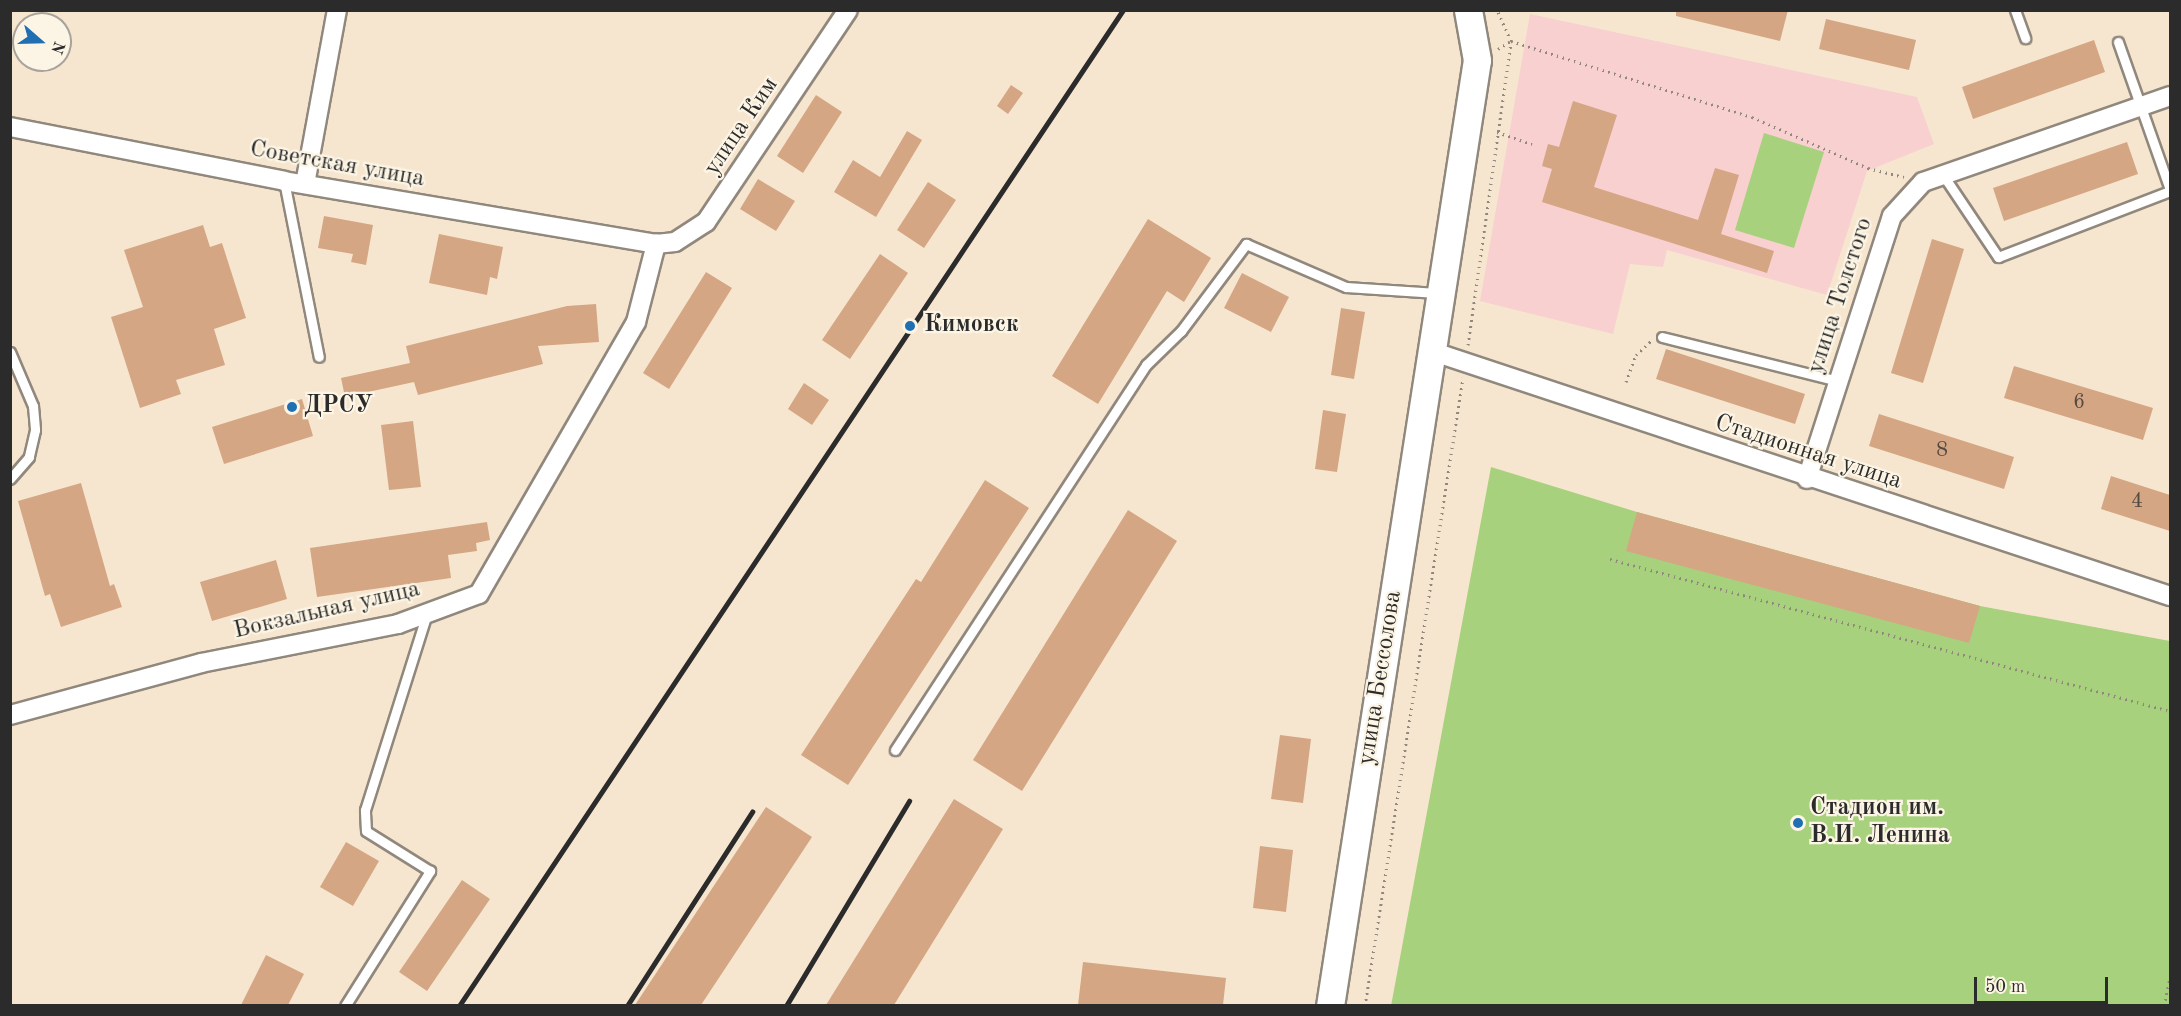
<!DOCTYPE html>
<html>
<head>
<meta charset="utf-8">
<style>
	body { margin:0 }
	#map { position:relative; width:2181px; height:1016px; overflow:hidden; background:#f7e6cf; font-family:"Old Standard TT",serif }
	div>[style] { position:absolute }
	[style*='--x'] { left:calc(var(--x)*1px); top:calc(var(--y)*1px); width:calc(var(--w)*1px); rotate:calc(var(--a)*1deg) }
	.built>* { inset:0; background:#f7d0cf }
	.green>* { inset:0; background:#a8d17d }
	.building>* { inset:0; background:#d4a683 }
	.path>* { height:3px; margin-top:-1.5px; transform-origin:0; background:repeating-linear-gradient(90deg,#91887d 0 1.5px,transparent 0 6px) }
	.roads { filter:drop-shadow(2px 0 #91887d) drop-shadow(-2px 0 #91887d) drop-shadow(0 2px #91887d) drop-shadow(0 -2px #91887d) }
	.service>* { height:9px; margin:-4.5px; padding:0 4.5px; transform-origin:4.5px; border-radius:4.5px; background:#fff }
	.minor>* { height:18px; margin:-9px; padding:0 9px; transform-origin:9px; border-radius:9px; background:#fff }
	.secondary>* { height:27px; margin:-13.5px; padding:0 13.5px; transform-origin:13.5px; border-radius:13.5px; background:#fff }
	.rail>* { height:4.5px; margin:-2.25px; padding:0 2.25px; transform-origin:2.25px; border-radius:2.25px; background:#2b2b2b }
	.dots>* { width:16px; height:16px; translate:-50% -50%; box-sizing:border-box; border:3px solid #fcf5e5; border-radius:50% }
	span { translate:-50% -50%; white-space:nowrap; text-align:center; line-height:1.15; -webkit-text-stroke:4.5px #fcf5e5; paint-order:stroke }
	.number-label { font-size:21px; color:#554a41 }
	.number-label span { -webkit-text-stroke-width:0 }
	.street-label { font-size:24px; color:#2b2b2b }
	.poi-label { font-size:24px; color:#2b2b2b; font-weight:700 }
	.left { translate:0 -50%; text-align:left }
	.frame { position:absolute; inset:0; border:12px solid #2b2b2b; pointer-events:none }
	.north { position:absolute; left:12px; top:12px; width:60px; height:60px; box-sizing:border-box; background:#fcf5e5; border:2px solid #a8a49b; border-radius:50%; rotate:110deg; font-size:16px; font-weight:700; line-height:24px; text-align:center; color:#2b2b2b }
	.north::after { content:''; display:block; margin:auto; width:21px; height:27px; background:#1f6fb2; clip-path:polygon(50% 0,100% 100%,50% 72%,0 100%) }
	.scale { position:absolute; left:1974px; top:977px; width:134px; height:27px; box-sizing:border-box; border:3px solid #2b2b2b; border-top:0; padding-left:8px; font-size:18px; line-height:21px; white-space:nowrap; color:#2b2b2b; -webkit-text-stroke:4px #fcf5e5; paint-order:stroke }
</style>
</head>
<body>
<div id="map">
	<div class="built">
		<i style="clip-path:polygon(1530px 14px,1917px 97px,1934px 144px,1867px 171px,1827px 295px,1667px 250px,1663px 267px,1630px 264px,1613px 334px,1480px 301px)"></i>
	</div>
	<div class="green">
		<i style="clip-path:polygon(1764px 133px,1824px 152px,1794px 248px,1735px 230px)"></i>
		<i style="clip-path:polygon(1491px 467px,1637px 512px,1980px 606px,2170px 641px,2170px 1005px,1391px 1006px)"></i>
	</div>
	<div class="building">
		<i style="clip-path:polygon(1676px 10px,1788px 10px,1780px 41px,1676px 16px)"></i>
		<i style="clip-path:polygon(1826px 19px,1916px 40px,1909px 70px,1819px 49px)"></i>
		<i style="clip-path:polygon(2094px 40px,2105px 72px,1973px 119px,1962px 87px)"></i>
		<i style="clip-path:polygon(1011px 85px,1023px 93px,1008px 114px,997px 106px)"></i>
		<i style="clip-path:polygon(816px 95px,842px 112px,803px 173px,777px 156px)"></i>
		<i style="clip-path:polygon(1573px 101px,1617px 115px,1594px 187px,1698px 220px,1715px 168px,1739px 175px,1721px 234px,1774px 251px,1767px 273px,1542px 202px,1552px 169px,1542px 166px,1548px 144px,1559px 147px)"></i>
		<i style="clip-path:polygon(907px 131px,922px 140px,876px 217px,834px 192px,853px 160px,880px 177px)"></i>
		<i style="clip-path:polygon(2127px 142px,2138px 174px,2004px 221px,1993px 188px)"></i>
		<i style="clip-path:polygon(758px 179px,795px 201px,776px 231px,740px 209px)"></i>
		<i style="clip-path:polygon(928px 182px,956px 200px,924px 248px,897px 230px)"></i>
		<i style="clip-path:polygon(324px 216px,373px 225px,366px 265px,351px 262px,353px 254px,318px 248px)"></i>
		<i style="clip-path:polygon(1148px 219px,1211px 258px,1184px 302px,1167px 291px,1098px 404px,1052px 376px)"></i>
		<i style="clip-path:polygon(203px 225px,210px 247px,222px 243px,246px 318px,214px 329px,225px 365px,176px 380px,181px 394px,140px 408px,111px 317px,143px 307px,124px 250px)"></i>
		<i style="clip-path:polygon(439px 234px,503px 247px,497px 279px,490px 277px,487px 295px,429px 283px)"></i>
		<i style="clip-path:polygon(1932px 239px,1964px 249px,1923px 383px,1891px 373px)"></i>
		<i style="clip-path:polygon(880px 254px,908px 273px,850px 359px,822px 340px)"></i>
		<i style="clip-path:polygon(706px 272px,732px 288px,669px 389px,643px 373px)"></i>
		<i style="clip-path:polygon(1242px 273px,1289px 297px,1271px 332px,1224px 308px)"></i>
		<i style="clip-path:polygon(596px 304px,599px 342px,538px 346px,543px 364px,418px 395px,414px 382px,345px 397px,341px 378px,410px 363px,406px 346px,567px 306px)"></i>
		<i style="clip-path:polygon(1341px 308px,1365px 312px,1354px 379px,1331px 375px)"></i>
		<i style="clip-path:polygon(1666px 349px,1805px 394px,1795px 424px,1656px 379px)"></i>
		<i style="clip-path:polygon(2014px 366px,2153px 408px,2143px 440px,2004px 398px)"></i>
		<i style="clip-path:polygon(804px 383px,829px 400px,812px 425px,788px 409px)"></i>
		<i style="clip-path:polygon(302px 399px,313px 436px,224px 464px,212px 427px)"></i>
		<i style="clip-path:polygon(1323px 410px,1346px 414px,1337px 472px,1315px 469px)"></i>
		<i style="clip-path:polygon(1879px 414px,2014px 457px,2004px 489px,1869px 446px)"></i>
		<i style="clip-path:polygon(413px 421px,421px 487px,389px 490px,381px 425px)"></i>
		<i style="clip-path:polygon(2111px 476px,2170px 495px,2170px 531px,2101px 509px)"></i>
		<i style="clip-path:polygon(985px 480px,1029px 508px,848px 785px,801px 755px,916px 579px,921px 582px)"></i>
		<i style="clip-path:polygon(81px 483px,110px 586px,114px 584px,122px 607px,61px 627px,50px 594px,45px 596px,18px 501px)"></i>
		<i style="clip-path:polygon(1128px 510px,1177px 541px,1022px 791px,973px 760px)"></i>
		<i style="clip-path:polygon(1637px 512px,1980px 606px,1969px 643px,1626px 551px)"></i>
		<i style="clip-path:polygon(487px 522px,490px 540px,476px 543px,477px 551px,448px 555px,451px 578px,317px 597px,310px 548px)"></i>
		<i style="clip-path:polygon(276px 560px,287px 599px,212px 621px,200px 582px)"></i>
		<i style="clip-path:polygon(1280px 735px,1311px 739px,1303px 803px,1271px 799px)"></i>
		<i style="clip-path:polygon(954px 799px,1003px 829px,894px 1005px,826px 1005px)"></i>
		<i style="clip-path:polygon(766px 807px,812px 837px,701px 1005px,635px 1005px)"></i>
		<i style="clip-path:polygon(346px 842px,379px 861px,353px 906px,320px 887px)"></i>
		<i style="clip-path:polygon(1260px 846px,1293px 850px,1286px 912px,1253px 908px)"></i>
		<i style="clip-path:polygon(462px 880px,490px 899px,427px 991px,399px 972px)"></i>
		<i style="clip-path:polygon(266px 955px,304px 974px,288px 1005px,241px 1005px)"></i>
		<i style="clip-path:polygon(1083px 962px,1226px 978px,1223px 1005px,1078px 1005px)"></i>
	</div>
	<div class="path">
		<i style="--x:1498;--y:49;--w:15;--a:-32"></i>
		<i style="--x:1511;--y:41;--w:253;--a:17.5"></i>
		<i style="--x:1752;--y:117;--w:127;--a:23.7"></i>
		<i style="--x:1868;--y:168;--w:37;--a:14"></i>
		<i style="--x:1497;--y:132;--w:37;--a:19"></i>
		<i style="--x:1468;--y:345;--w:307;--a:-81.9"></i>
		<i style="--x:1511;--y:41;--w:34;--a:-114"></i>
		<i style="--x:1626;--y:382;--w:29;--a:-70"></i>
		<i style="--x:1636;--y:355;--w:21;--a:-43"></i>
		<i style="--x:1610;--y:559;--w:580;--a:15.19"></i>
		<i style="--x:1365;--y:1006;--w:636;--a:-81.13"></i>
		<i style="--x:2164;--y:1006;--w:29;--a:-78"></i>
	</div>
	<div class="roads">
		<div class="service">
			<i style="--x:2015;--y:10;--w:30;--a:70"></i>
			<i style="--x:2118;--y:42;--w:157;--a:70.6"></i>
			<i style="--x:1943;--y:175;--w:99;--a:56.1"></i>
			<i style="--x:1998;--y:257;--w:184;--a:-21"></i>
			<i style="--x:284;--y:181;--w:179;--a:78.8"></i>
			<i style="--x:1662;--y:337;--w:181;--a:14"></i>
			<i style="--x:10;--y:352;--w:59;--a:66.9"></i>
			<i style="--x:33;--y:406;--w:24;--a:85"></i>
			<i style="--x:35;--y:430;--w:28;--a:103"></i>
			<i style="--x:29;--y:457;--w:29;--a:131"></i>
			<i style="--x:895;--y:750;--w:460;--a:-56.9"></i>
			<i style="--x:1146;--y:365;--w:49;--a:-44.2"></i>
			<i style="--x:1181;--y:331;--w:109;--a:-53.2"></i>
			<i style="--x:1246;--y:244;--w:109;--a:23.3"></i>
			<i style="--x:1346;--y:287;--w:91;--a:3.8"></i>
			<i style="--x:345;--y:1006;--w:160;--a:-57.8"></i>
			<i style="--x:430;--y:871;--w:75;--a:-148"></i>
			<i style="--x:366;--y:831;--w:21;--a:-93"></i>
			<i style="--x:365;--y:810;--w:203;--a:-72.5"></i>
		</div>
		<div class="minor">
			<i style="--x:10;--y:127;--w:279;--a:11.1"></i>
			<i style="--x:284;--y:181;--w:377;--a:9.6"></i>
			<i style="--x:656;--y:244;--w:19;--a:-6"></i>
			<i style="--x:675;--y:242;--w:37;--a:-33"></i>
			<i style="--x:706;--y:222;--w:255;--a:-56.2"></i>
			<i style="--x:305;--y:184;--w:177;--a:-79.6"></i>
			<i style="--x:1431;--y:351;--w:779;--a:18.34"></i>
			<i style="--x:1807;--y:479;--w:276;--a:-72.1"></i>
			<i style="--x:1892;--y:216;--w:46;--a:-47.6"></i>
			<i style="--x:1923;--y:182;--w:262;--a:-19.2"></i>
			<i style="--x:10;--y:715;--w:198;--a:-15.2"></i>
			<i style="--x:201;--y:663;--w:201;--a:-11.2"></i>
			<i style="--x:398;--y:624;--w:86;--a:-20.3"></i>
			<i style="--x:479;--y:594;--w:314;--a:-60"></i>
			<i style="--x:636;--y:322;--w:81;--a:-75.6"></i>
		</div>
		<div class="secondary">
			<i style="--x:1330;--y:1006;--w:957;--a:-81.17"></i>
			<i style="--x:1477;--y:60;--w:51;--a:-100.2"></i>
		</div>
	</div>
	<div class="rail">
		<i style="--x:459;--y:1006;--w:1197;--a:-56.31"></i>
		<i style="--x:627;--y:1006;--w:231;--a:-57.2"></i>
		<i style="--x:786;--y:1006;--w:239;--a:-59"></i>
	</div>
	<div class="dots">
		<i style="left:910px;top:326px;background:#1f6fb2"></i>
		<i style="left:292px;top:407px;background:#1f6fb2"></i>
		<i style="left:1798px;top:823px;background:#1f6fb2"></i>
	</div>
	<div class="number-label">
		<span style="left:2079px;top:403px">6</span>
		<span style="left:1942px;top:451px">8</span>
		<span style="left:2137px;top:502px">4</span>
	</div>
	<div class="street-label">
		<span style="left:742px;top:127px;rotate:-56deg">улица Ким</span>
		<span style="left:337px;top:165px;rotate:10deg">Советская улица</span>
		<span style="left:1841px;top:296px;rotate:-72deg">улица Толстого</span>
		<span style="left:1808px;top:453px;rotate:18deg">Стадионная улица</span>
		<span style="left:327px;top:611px;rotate:-13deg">Вокзальная улица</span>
		<span style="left:1381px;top:678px;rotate:-81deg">улица Бессолова</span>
	</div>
	<div class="poi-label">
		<span class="left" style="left:924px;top:326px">Кимовск</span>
		<span class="left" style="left:304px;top:407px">ДРСУ</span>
		<span class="left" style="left:1810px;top:823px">Стадион им.<br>В.И. Ленина</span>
	</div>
	<div class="frame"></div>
	<div class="north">N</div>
	<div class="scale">50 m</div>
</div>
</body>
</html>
